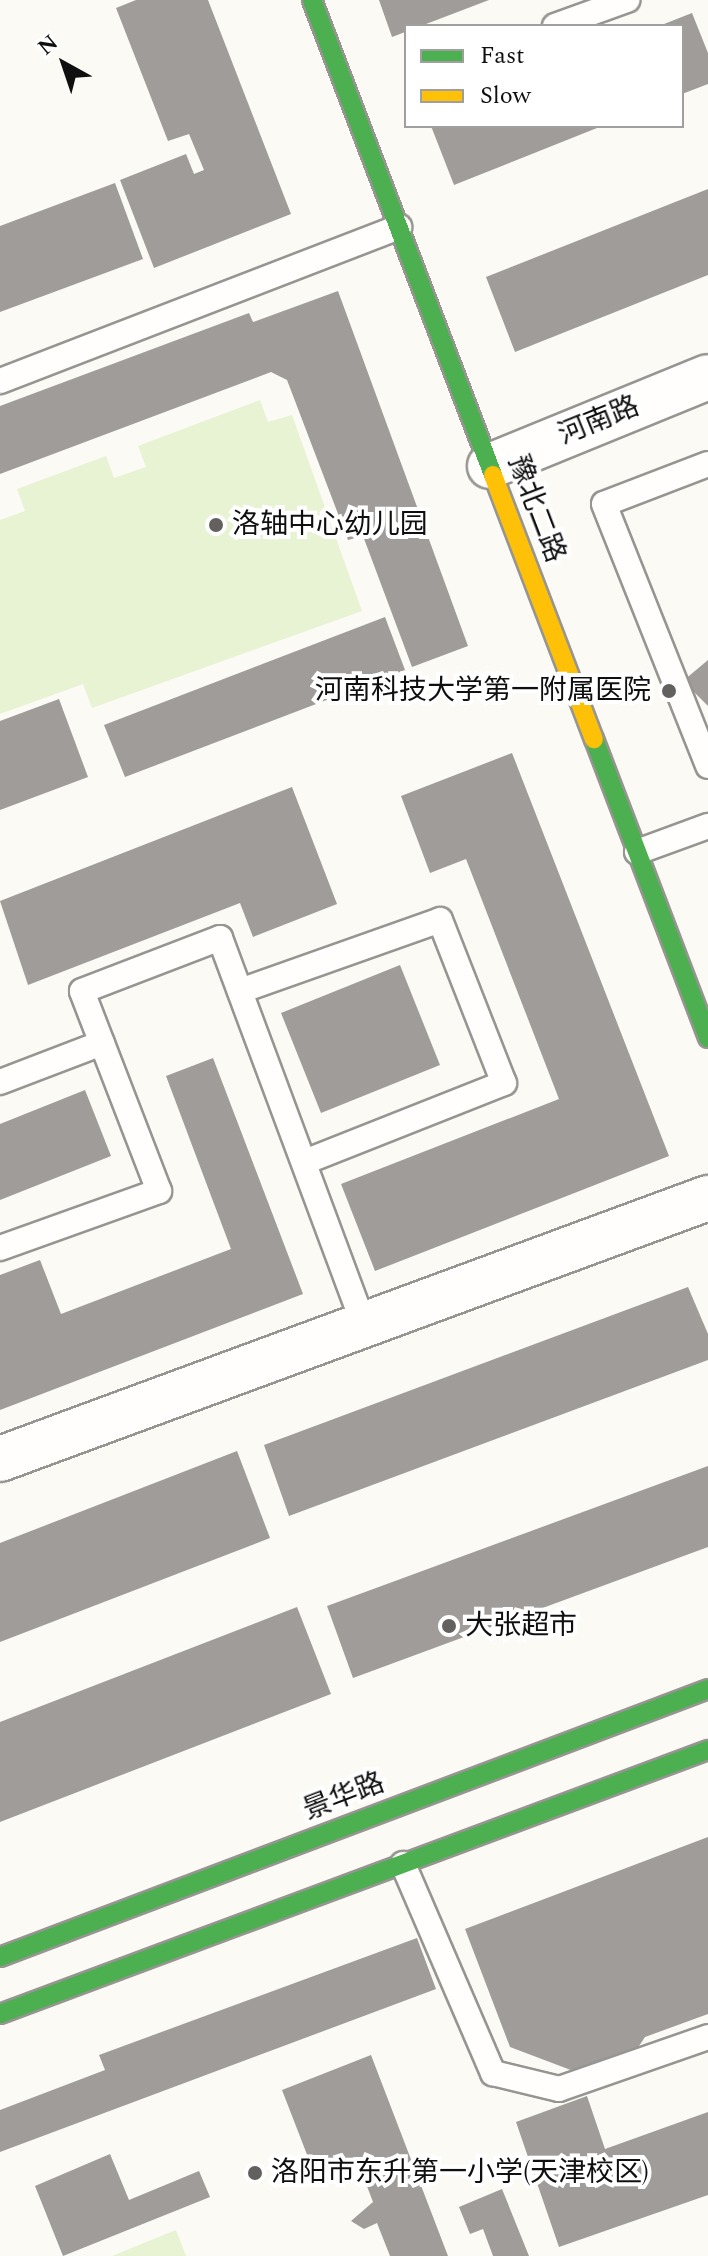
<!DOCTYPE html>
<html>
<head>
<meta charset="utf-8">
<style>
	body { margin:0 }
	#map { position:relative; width:708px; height:2256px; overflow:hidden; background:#fcfaf4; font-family:Spectral,"Noto Sans SC",serif }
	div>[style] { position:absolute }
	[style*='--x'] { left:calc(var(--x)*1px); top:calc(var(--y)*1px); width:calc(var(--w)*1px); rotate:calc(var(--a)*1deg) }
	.green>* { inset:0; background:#e7f3d2 }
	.building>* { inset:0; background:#9f9c99 }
	.roads { filter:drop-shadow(2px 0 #969592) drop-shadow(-2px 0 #969592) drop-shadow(0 2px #969592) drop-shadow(0 -2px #969592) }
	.lane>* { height:24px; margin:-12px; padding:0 12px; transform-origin:12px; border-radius:12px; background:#fffefd }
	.street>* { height:44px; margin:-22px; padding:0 22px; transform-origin:22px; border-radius:22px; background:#fffefd }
	.fast>* { height:18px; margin:-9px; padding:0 9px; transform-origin:9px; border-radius:9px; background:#4caf50 }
	.slow>* { height:18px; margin:-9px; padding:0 9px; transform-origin:9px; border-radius:9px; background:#ffc107 }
	.dots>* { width:22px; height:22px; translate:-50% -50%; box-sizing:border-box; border:4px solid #fff; border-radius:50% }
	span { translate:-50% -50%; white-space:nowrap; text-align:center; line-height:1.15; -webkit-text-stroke:8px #fff; paint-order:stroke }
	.street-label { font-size:28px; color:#0f0f0f }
	.poi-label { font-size:28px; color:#0f0f0f }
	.left { translate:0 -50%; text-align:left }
	.right { translate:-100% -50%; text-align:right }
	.legend { position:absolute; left:404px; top:24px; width:280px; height:104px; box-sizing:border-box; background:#fff; border:2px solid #9f9f9f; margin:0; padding:10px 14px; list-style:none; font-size:24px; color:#0f0f0f }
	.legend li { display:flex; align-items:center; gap:16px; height:40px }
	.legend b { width:40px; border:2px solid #9f9f9f }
	.north { position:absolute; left:24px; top:24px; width:80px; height:80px; -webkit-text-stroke:6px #fff; paint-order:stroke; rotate:320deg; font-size:22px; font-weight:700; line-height:32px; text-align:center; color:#0f0f0f }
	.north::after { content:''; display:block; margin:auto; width:28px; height:36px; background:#0f0f0f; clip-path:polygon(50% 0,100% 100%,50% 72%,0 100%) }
</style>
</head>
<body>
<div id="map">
	<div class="green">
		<i style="clip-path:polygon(260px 400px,268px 422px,292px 415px,362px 611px,92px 708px,83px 684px,0 714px,0 520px,25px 511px,17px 489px,106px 456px,114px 478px,146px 467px,138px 446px)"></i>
		<i style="clip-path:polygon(176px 2230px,186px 2256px,112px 2256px)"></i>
	</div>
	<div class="building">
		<i style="clip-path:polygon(136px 0,208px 0,291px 214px,154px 268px,120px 180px,186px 154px,194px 174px,204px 170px,189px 134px,168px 141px,116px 8px)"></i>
		<i style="clip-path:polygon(379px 0,489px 0,392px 37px)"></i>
		<i style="clip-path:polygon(692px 13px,708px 53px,708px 84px,682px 94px,682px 26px,659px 26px)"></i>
		<i style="clip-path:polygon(431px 126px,602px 126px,454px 185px)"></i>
		<i style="clip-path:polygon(115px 183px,143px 259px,0 312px,0 226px)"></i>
		<i style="clip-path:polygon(708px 189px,708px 275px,515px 352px,486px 277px)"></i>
		<i style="clip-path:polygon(338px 291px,468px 646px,412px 667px,363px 536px,348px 540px,287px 380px,271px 372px,0 474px,0 406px,249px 313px,253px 322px)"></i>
		<i style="clip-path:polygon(385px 617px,405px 670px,125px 777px,104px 725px)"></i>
		<i style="clip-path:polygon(708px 660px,708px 706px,683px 681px)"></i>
		<i style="clip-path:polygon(59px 699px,88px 777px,0 810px,0 721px)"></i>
		<i style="clip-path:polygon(512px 753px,669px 1156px,375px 1271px,341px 1184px,559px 1099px,466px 859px,430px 873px,401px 796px)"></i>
		<i style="clip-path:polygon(292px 787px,337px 904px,253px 937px,240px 903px,28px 985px,0 901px)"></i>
		<i style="clip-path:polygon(400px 965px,440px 1065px,321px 1113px,281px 1013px)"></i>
		<i style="clip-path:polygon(213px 1058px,303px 1294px,0 1410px,0 1275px,40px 1260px,61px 1314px,231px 1249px,166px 1076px)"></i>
		<i style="clip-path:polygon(85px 1090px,111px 1156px,0 1200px,0 1124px)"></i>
		<i style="clip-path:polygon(688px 1287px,708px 1334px,708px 1360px,289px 1516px,264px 1445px)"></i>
		<i style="clip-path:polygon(237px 1451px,270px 1538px,0 1642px,0 1543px)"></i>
		<i style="clip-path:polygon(708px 1466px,708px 1547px,353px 1678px,327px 1606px)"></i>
		<i style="clip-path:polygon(297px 1607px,331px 1694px,0 1822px,0 1722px)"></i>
		<i style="clip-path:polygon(708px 1837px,708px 2014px,645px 2037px,633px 2055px,576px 2072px,510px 2047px,465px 1929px)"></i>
		<i style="clip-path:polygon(417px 1938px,436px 1989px,0 2152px,0 2110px,105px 2070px,99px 2055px)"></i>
		<i style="clip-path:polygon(371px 2055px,448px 2256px,390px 2256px,377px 2223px,364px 2229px,351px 2221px,373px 2202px,360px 2168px,318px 2183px,282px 2090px)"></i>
		<i style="clip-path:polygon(587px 2096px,605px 2149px,708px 2112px,708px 2195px,559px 2247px,516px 2122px)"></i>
		<i style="clip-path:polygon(110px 2154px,129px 2200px,199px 2171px,210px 2197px,63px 2256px,35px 2186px)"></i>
		<i style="clip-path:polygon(502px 2189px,529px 2256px,493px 2256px,483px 2229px,470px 2234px,459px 2207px)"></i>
	</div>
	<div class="roads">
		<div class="lane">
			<i style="--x:555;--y:26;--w:77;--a:-19.9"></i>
			<i style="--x:0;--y:381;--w:428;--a:-21.1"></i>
			<i style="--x:708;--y:464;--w:111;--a:159"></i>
			<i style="--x:604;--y:504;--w:282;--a:68.3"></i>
			<i style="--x:637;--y:852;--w:76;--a:-20.1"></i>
			<i style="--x:240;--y:991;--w:212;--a:-19.5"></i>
			<i style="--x:440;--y:920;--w:175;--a:68.6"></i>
			<i style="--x:504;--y:1083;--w:215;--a:158.4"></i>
			<i style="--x:0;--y:1082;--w:109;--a:-20.9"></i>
			<i style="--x:0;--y:1248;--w:169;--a:-19.7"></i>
			<i style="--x:159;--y:1191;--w:214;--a:-111.1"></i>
			<i style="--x:82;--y:991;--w:148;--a:-21"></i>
			<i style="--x:220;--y:938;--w:413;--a:69.6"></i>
			<i style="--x:403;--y:1864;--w:228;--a:66.7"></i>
			<i style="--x:493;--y:2073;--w:68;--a:13.6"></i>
			<i style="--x:559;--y:2089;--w:158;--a:-19.2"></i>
		</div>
		<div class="street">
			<i style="--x:490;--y:466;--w:235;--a:-22.2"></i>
			<i style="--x:0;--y:1459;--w:755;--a:-20.24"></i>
		</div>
		<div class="fast">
			<i style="--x:312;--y:0;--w:508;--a:69.14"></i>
			<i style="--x:594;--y:739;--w:320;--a:69.1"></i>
			<i style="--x:0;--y:1957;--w:757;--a:-20.73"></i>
			<i style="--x:0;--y:2014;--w:756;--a:-20.45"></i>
		</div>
		<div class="slow">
			<i style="--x:493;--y:475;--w:283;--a:69.1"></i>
		</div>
	</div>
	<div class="dots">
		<i style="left:216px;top:525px;background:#62615f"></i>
		<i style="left:669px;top:691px;background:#62615f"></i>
		<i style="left:449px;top:1626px;background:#62615f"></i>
		<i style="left:255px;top:2173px;background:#62615f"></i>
	</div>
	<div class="street-label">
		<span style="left:599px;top:421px;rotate:-22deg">河南路</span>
		<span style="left:536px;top:509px;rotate:69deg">豫北二路</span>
		<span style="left:344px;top:1797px;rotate:-21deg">景华路</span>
	</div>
	<div class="poi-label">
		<span class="left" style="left:232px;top:525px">洛轴中心幼儿园</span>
		<span class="right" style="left:651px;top:691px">河南科技大学第一附属医院</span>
		<span class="left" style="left:465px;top:1626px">大张超市</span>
		<span class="left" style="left:271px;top:2173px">洛阳市东升第一小学(天津校区)</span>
	</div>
	<ul class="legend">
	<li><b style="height:10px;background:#4caf50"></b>Fast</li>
	<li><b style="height:10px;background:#ffc107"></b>Slow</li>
	</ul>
	<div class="north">N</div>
</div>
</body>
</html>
